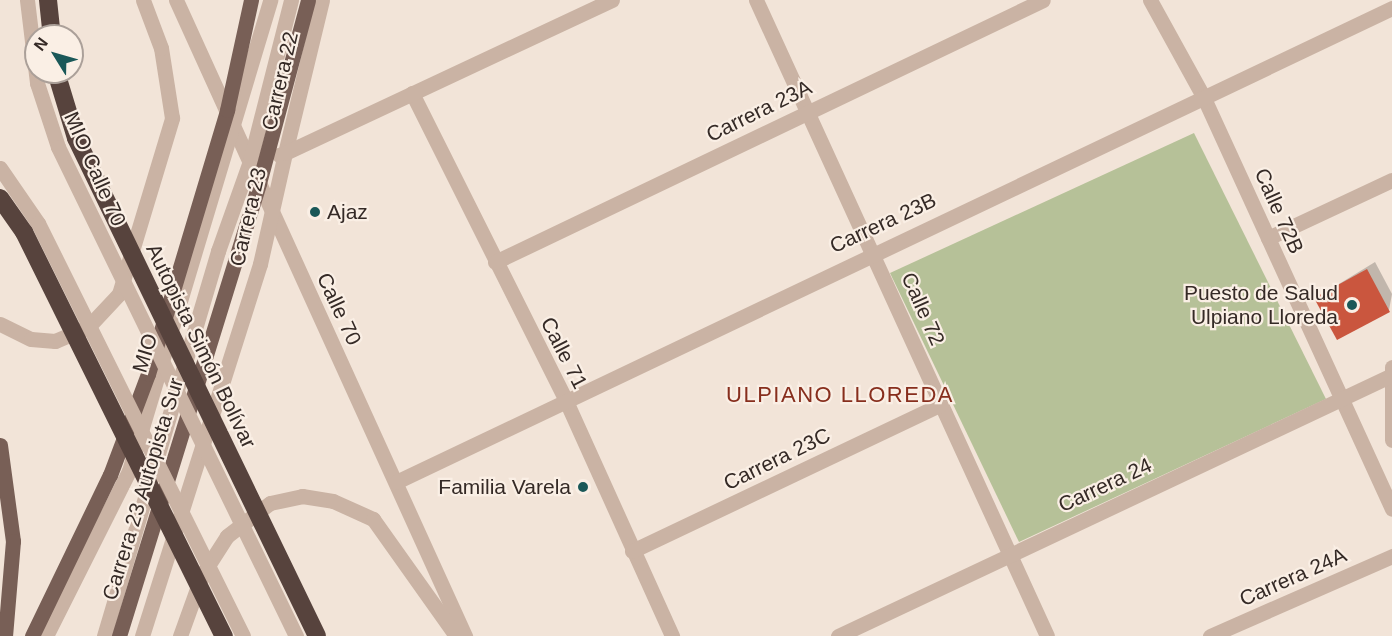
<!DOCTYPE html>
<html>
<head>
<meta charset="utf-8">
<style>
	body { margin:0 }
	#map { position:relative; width:1392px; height:636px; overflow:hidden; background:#f2e4d8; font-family:Arial,sans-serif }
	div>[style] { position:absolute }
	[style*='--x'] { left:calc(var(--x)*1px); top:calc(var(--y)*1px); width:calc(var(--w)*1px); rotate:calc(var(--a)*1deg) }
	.green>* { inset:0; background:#b6c198 }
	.shadow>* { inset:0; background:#0003 }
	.building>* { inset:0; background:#ca563e }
	.minor>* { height:15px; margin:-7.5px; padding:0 7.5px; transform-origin:7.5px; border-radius:7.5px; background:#cab3a4 }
	.major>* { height:15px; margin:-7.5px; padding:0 7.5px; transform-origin:7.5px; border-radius:7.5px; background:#785f56 }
	.highway>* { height:18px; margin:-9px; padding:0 9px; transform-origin:9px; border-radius:9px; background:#57433d }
	.minor-bridge>* { height:15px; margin:-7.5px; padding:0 7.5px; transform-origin:7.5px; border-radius:7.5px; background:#cab3a4 }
	.highway-bridge>* { height:18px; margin:-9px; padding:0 9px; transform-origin:9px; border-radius:9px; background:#57433d }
	.dots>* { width:16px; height:16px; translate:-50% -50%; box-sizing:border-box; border:3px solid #faefe5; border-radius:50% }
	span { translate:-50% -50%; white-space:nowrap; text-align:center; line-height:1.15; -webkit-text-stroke:4.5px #faefe5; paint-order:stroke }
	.street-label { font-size:21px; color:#352a26 }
	.poi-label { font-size:21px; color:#352a26 }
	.left { translate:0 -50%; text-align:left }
	.right { translate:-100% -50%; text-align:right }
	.neighbourhood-label { font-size:22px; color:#872e1d; letter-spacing:1.5px }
	.north { position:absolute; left:24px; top:24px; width:60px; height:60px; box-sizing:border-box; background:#faefe5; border:2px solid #aba099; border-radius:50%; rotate:307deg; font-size:16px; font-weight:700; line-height:24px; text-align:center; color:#352a26 }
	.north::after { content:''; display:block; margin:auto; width:21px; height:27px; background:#1a5858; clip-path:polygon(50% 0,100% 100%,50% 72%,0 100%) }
</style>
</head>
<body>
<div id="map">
	<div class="green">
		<i style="clip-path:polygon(1194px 133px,1326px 399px,1019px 542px,890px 273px)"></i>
	</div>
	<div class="shadow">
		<i style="clip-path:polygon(1375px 262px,1392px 294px,1389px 310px,1316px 298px)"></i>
	</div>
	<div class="building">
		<i style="clip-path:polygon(1367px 269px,1390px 312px,1337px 340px,1314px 298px)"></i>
	</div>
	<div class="minor">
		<i style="--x:176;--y:0;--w:699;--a:65.56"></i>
		<i style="--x:756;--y:0;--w:699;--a:65.41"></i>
		<i style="--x:1150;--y:0;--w:110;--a:61.1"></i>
		<i style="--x:1203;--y:96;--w:454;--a:65.4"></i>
		<i style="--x:412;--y:93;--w:344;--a:63.4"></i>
		<i style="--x:566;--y:401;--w:258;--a:65.7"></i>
		<i style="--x:279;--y:155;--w:6;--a:-18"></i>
		<i style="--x:285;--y:153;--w:157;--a:-76.4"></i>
		<i style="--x:1268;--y:238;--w:137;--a:-25.1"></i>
		<i style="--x:495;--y:262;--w:607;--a:-25.55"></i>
		<i style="--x:0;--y:324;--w:34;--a:26"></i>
		<i style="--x:31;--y:339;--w:24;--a:5"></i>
		<i style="--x:55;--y:341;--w:36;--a:-23"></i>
		<i style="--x:88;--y:327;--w:45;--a:-46.8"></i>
		<i style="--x:119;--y:294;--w:184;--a:-73.2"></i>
		<i style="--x:172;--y:118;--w:71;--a:-98.9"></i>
		<i style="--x:161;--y:48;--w:51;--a:-110.6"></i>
		<i style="--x:1392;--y:367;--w:73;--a:90"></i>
		<i style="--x:396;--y:482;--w:1103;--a:-25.45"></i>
		<i style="--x:632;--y:551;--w:342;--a:-25.4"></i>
		<i style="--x:46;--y:636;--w:185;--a:-63.3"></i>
		<i style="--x:129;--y:471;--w:492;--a:-73.3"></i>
		<i style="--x:104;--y:636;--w:402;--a:-73.5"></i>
		<i style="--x:218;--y:251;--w:96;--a:-70.4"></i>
		<i style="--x:250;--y:161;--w:166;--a:-75.7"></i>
		<i style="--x:142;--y:636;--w:390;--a:-72.4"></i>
		<i style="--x:260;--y:264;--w:114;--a:-77.3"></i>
		<i style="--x:285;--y:153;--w:361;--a:-25.1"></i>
		<i style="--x:180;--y:636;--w:65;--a:-70.2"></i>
		<i style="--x:202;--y:575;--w:46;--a:-57.3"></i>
		<i style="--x:227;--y:536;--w:54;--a:-37.5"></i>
		<i style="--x:270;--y:503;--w:33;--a:-12"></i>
		<i style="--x:302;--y:496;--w:31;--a:9"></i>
		<i style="--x:333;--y:501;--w:44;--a:24.2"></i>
		<i style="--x:373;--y:519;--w:143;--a:54.6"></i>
		<i style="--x:838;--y:636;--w:610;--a:-25.22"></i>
		<i style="--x:1210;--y:636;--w:199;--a:-23.7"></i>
	</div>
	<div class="major">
		<i style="--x:0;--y:445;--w:97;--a:82.3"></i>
		<i style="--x:13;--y:541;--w:95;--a:94.8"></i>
		<i style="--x:32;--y:636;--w:179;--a:-64.2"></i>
		<i style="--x:110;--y:475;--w:108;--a:-69.4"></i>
		<i style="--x:148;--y:374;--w:276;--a:-73.3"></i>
		<i style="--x:227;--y:110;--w:113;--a:-77.7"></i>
		<i style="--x:119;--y:636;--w:474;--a:-72.8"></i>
		<i style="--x:259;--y:183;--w:189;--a:-75"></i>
	</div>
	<div class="highway">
		<i style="--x:48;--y:0;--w:36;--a:84"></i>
	</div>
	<div class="minor-bridge">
		<i style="--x:27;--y:0;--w:84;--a:83.1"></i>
		<i style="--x:37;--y:83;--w:67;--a:71.8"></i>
		<i style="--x:58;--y:147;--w:544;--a:64.05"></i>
		<i style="--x:0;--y:168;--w:67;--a:55.4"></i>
		<i style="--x:38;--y:223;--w:461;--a:63.6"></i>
	</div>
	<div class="highway-bridge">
		<i style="--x:56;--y:72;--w:69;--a:73.1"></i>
		<i style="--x:76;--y:138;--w:553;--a:64.18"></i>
		<i style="--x:0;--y:198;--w:42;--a:54.8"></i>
		<i style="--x:24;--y:232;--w:451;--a:63.7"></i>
	</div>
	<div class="dots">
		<i style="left:315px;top:212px;background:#1a5858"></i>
		<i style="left:1352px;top:305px;background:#1a5858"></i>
		<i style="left:583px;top:487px;background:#1a5858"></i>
	</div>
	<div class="street-label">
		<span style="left:280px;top:81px;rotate:-77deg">Carrera 22</span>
		<span style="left:759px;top:111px;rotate:-26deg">Carrera 23A</span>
		<span style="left:95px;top:169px;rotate:66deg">MIO Calle 70</span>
		<span style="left:1279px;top:211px;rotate:66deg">Calle 72B</span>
		<span style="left:248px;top:217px;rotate:-77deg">Carrera 23</span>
		<span style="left:883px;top:223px;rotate:-25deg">Carrera 23B</span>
		<span style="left:339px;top:309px;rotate:65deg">Calle 70</span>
		<span style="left:923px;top:309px;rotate:66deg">Calle 72</span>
		<span style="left:201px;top:346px;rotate:64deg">Autopista Simón Bolívar</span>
		<span style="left:145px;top:353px;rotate:-73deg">MIO</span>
		<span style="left:564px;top:353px;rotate:63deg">Calle 71</span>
		<span style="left:777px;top:459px;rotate:-26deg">Carrera 23C</span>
		<span style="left:1105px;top:485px;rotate:-25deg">Carrera 24</span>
		<span style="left:143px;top:489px;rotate:-73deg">Carrera 23 Autopista Sur</span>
		<span style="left:1293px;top:577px;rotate:-24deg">Carrera 24A</span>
	</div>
	<div class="poi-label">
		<span class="left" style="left:327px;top:212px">Ajaz</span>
		<span class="right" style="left:1338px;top:305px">Puesto de Salud<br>Ulpiano Lloreda</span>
		<span class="right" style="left:571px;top:487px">Familia Varela</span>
	</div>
	<div class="neighbourhood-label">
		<span style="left:840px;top:395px">ULPIANO LLOREDA</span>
	</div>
	<div class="north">N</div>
</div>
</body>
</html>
